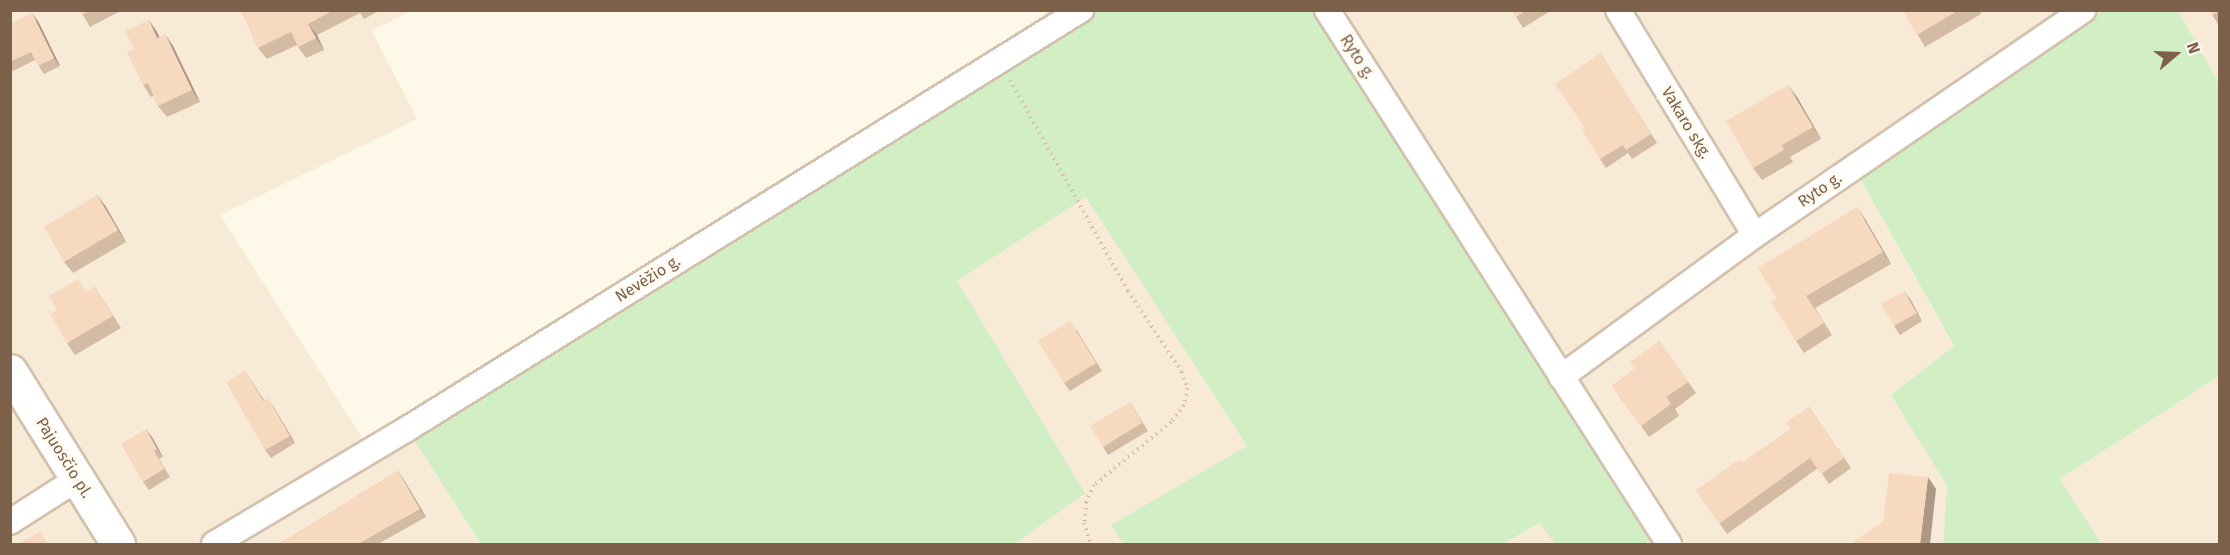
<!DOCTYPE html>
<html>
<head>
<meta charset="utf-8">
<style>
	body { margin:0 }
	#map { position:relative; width:2230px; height:555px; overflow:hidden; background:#fef8e9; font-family:"Fira Sans",sans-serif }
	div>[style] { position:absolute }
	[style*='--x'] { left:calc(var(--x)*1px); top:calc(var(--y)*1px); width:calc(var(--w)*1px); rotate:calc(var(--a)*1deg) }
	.residential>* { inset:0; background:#f7ebd7 }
	.green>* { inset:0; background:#d2eec5 }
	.path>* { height:4px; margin-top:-2px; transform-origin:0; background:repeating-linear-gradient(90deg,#dcbda0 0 1.5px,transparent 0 6px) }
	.roads { filter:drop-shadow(2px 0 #d3c1ad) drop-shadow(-2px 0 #d3c1ad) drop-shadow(0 2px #d3c1ad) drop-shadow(0 -2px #d3c1ad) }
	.minor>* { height:24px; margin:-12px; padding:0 12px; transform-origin:12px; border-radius:12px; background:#fff }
	.secondary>* { height:33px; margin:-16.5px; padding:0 16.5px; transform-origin:16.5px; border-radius:16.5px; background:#fff }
	.wall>* { inset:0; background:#d4bba3 }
	.shaded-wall>* { inset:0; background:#ac9885 }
	.building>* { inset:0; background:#f6d9be }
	span { translate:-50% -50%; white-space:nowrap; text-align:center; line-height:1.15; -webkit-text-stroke:6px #fffbf1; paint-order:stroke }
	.street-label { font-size:16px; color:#7c6049 }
	.frame { position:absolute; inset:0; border:12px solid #7c6049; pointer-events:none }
	.north { position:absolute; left:2146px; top:24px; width:60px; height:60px; -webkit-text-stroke:4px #fffbf1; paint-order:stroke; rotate:71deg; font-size:16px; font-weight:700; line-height:24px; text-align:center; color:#7c6049 }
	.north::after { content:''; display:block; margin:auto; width:21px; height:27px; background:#7c6049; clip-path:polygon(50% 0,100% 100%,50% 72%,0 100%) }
</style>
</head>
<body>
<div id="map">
	<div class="residential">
		<i style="clip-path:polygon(10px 11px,411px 11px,372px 31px,417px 119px,220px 215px,370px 450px,407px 429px,481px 544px,11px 544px)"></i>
		<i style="clip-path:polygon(1318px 11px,2103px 11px,1860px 178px,1954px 347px,1891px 395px,1947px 486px,1943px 544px,1644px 544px,1654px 538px)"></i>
		<i style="clip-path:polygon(2178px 11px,2219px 11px,2219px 83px)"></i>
		<i style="clip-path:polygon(1087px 196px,1247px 446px,1112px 525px,1123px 544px,1015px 544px,1084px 493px,957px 281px)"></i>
		<i style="clip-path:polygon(2219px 376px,2219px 544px,2102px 544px,2060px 479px)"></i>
		<i style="clip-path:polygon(1541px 523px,1555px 544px,1503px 544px)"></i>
	</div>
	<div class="green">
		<i style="clip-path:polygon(1099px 11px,1318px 11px,1654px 538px,1644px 544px,1555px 544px,1540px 523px,1503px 544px,1123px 544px,1111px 525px,1247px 446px,1086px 197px,957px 281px,1085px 493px,1015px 544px,481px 544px,407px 429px,1014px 65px)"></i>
		<i style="clip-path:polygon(2103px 11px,2178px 11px,2219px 83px,2219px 376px,2060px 479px,2102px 544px,1943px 544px,1947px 486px,1891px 395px,1954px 346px,1860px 178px)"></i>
	</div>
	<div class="path">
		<i style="--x:1010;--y:80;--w:242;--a:60.8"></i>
		<i style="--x:1128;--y:291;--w:97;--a:56.3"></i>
		<i style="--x:1182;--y:372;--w:17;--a:73"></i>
		<i style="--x:1187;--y:388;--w:17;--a:100"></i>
		<i style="--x:1184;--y:405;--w:21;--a:127"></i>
		<i style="--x:1171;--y:422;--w:99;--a:140.7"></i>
		<i style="--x:1094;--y:485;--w:19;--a:115"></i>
		<i style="--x:1086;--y:502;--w:21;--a:95"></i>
		<i style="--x:1084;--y:523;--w:22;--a:72"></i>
	</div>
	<div class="roads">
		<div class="minor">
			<i style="--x:1327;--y:10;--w:634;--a:57.36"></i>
			<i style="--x:1618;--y:10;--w:263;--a:58.7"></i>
			<i style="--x:1561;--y:377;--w:240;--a:-36.2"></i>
			<i style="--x:1755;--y:235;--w:398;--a:-34.4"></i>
			<i style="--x:10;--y:522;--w:80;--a:-32.7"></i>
			<i style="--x:214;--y:544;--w:225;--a:-30.8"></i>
			<i style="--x:407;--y:429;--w:794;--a:-31.87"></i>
		</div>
		<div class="secondary">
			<i style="--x:10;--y:371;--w:204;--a:58"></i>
		</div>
	</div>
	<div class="wall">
		<i style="clip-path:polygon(80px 10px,122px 10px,90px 27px)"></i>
		<i style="clip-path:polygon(241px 10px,379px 11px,364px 19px,360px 13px,317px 35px,324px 50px,306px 58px,297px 45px,267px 59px,258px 48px)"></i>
		<i style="clip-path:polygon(1512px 10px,1552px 10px,1523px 28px)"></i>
		<i style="clip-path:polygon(1903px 10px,1979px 10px,1981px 14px,1925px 47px)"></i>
		<i style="clip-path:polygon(2220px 10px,2220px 27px,2212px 15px)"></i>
		<i style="clip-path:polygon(149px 20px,159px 37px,173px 46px,200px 102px,167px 117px,158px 106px,154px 96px,151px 97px,143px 85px,134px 49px)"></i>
		<i style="clip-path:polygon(38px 21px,60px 66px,44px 74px,35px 60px,13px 71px,10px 68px,10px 24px)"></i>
		<i style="clip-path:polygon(1606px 62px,1657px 143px,1632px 159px,1628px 153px,1606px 168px,1600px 159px,1585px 128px)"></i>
		<i style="clip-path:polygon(1797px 97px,1821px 139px,1790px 157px,1793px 162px,1762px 180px,1753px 168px)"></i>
		<i style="clip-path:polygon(97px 195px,106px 207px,126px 242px,73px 273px,64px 262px)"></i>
		<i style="clip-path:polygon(1865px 219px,1891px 264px,1815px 308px,1832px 335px,1804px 353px,1796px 341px,1777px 299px)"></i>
		<i style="clip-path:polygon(95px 287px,121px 328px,75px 355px,67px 343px,87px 292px)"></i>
		<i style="clip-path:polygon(1910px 299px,1922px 321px,1900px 335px,1894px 326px)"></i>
		<i style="clip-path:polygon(1076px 329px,1102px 371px,1070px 391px,1064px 383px)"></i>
		<i style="clip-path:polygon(1659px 341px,1696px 393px,1675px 409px,1679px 416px,1649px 437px,1612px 386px,1635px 369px)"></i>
		<i style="clip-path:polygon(245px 371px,264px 400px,273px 406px,295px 443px,271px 458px,265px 450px)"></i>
		<i style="clip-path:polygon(1130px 402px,1148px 431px,1108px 455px,1103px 447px)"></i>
		<i style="clip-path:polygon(1809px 407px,1851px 468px,1829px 484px,1818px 468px,1727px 534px,1696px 490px,1742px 463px,1791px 429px)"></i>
		<i style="clip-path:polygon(146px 429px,163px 457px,159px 459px,170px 477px,149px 490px,143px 482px)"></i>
		<i style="clip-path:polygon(398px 471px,426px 517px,378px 544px,279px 544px)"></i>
	</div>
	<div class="shaded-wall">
		<i style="clip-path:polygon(32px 13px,38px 21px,60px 66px,54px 58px)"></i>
		<i style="clip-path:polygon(149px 20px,157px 32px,166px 50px,157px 38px)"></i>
		<i style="clip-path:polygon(308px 24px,317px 35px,324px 50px,316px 38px)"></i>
		<i style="clip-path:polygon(165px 34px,173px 46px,200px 102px,192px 90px)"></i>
		<i style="clip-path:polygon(1788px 85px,1797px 97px,1821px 139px,1813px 127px)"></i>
		<i style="clip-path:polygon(97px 195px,106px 207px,126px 242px,118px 230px)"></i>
		<i style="clip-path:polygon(1857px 207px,1865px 219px,1891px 264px,1883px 252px)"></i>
		<i style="clip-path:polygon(1904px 291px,1910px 299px,1922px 321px,1917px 313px)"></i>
		<i style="clip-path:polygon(268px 398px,273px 406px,295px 443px,290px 436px)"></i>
		<i style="clip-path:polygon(146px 429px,152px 437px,163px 457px,157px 449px)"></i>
		<i style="clip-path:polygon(398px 471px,404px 480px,426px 517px,420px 509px)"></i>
		<i style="clip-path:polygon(1928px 477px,1936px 489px,1930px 544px,1920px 544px)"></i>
	</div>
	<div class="building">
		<i style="clip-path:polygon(80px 10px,91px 10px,82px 15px)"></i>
		<i style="clip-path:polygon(241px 10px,334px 10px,308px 24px,316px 38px,298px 47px,291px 32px,258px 48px)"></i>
		<i style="clip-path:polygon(1512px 10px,1527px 10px,1516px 17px)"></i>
		<i style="clip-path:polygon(1903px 10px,1959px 10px,1917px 35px)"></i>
		<i style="clip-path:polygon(2209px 10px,2220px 10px,2220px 11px,2212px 15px)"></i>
		<i style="clip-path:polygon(32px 13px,54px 58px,38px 66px,31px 52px,10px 62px,10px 24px)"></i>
		<i style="clip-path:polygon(149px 20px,157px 38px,165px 34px,192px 90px,158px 106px,148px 83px,143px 85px,127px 52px,134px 49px,125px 31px)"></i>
		<i style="clip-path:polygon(1601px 53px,1651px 134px,1626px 150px,1623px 145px,1600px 159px,1582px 130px,1585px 128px,1555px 84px)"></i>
		<i style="clip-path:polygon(1788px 85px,1813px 127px,1782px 145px,1784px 150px,1753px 168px,1726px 121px)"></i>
		<i style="clip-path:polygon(97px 195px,118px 230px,64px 262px,44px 227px)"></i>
		<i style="clip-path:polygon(1857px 207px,1883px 252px,1806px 296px,1824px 323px,1796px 341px,1771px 302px,1777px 299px,1758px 268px)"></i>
		<i style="clip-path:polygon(78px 279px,86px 292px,95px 287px,113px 316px,67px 343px,50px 314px,57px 310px,49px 296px)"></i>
		<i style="clip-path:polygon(1904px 291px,1917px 313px,1894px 326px,1881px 304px)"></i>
		<i style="clip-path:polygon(1070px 321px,1096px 363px,1064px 383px,1038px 341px)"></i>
		<i style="clip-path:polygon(1659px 341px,1688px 382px,1666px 397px,1671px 404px,1641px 426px,1612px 386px,1635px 369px,1630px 362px)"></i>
		<i style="clip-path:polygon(245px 371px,263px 401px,268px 398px,290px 436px,265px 450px,226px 382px)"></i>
		<i style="clip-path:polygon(1130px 402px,1142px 423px,1103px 447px,1090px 426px)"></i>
		<i style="clip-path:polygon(1809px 407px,1844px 458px,1821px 474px,1810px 458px,1719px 524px,1696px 490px,1740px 459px,1742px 463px,1791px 429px,1786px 422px)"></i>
		<i style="clip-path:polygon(146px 429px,157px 449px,154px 451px,164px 469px,143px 482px,121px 444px)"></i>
		<i style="clip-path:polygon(398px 471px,420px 509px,358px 544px,279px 544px)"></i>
		<i style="clip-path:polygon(1889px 473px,1928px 477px,1920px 544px,1856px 544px,1854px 541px,1883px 522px)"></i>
		<i style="clip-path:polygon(40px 532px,48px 544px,18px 544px)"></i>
	</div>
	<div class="street-label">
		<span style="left:1357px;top:57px;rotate:57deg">Ryto g.</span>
		<span style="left:1686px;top:123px;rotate:59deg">Vakaro skg.</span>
		<span style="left:1820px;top:190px;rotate:-34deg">Ryto g.</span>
		<span style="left:648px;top:279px;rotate:-32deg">Nevėžio g.</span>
		<span style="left:64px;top:458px;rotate:58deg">Pajuosčio pl.</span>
	</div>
	<div class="frame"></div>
	<div class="north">N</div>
</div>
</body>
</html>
